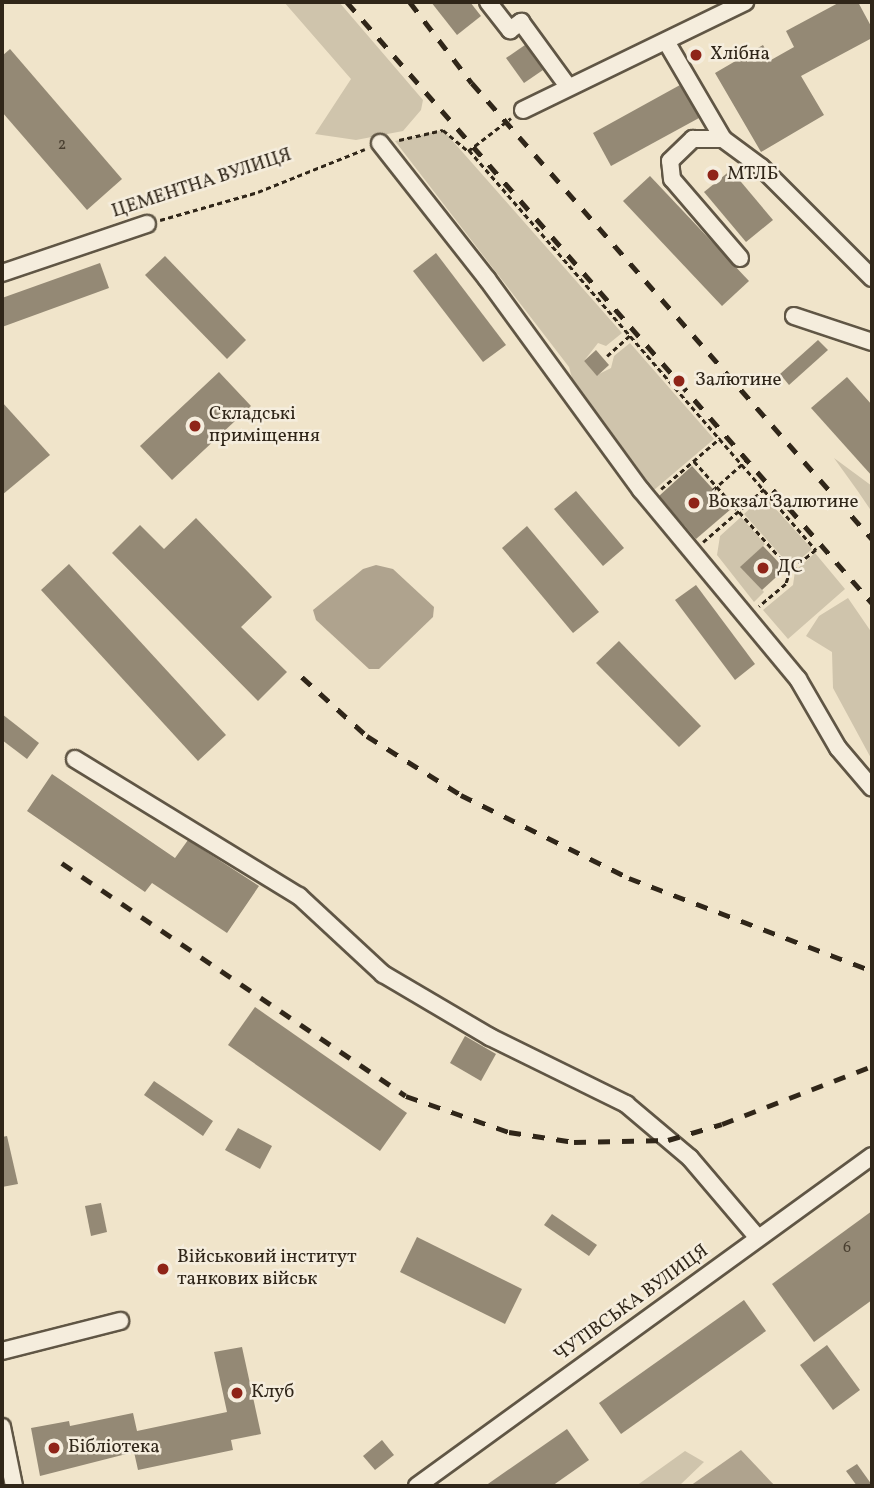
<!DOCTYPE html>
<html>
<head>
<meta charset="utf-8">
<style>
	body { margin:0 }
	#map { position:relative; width:874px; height:1488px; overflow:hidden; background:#f0e4ca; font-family:Vollkorn,serif }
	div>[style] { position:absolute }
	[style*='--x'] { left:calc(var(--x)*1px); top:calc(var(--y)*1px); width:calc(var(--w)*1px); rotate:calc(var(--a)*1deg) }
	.green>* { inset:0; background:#cfc4ac }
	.water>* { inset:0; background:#afa38e }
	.building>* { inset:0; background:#948975 }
	.path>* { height:2.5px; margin-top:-1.25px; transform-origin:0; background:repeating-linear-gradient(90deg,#302619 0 5px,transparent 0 8.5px) }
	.roads { filter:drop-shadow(2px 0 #605645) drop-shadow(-2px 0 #605645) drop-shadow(0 2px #605645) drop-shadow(0 -2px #605645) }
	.minor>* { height:16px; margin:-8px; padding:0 8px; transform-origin:8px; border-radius:8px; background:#f5eddd }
	.rail>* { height:4.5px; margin-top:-2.25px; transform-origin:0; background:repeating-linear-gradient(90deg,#302619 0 12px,transparent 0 24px) }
	.dots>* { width:19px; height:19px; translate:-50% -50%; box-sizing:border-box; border:4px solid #f5eddd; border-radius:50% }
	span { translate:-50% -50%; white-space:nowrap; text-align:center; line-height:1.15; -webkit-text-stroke:5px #f5eddd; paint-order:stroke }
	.number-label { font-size:16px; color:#493f30 }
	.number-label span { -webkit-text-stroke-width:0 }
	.poi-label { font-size:19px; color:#302619 }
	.left { translate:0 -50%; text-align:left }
	.street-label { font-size:19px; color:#302619 }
	.frame { position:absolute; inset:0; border:4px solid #302619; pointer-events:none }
</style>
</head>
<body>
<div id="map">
	<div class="green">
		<i style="clip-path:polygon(284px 2px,339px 2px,423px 100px,421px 110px,403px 131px,356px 140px,315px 134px,351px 79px)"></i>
		<i style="clip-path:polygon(443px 130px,622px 333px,606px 346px,598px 343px,584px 361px,597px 375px,611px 368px,614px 356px,630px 343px,714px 439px,654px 490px,572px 378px,569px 367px,395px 141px)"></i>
		<i style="clip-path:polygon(834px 458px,872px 486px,872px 512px,857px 490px)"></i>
		<i style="clip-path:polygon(764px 496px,812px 549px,791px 567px,744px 514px)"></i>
		<i style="clip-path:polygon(741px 517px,765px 544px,741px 567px,764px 592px,754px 602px,717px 555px,720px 536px)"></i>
		<i style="clip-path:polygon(815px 553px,845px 589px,788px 639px,763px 610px,793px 585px,795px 571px)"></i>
		<i style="clip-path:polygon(848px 598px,872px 633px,872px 760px,833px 688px,832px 652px,806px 636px,819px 616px)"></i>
		<i style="clip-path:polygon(685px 1451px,704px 1462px,679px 1486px,636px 1486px)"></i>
	</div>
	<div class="water">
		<i style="clip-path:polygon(376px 565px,393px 569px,434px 607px,433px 617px,379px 669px,369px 669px,316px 620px,313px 610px,363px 569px)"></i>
		<i style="clip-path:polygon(741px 1450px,775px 1486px,690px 1486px)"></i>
	</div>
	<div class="building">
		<i style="clip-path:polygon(431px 2px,470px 2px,481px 16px,457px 35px)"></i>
		<i style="clip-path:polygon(840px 2px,858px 2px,872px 28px,872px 38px,801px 76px,824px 115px,761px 152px,715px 73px,763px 45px,771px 60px,794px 47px,786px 31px)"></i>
		<i style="clip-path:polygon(525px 45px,543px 70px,524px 83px,506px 58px)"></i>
		<i style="clip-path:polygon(10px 49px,122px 179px,87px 210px,2px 112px,2px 56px)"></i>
		<i style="clip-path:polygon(680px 85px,699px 118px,611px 166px,593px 133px)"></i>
		<i style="clip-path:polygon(731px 170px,773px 220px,746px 242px,704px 192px)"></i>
		<i style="clip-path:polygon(650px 176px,749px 281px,722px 306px,623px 201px)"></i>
		<i style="clip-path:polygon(436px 253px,506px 345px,483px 362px,413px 271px)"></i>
		<i style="clip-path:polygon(165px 256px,246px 340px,227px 359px,145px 275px)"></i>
		<i style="clip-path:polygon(100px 263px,109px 288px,2px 327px,2px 298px)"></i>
		<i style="clip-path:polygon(818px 340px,828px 350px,789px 385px,780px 374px)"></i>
		<i style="clip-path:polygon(596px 350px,609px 365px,597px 376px,584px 361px)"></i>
		<i style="clip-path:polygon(219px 372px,251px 406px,172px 480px,140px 446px)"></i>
		<i style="clip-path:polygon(847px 377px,872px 405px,872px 476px,811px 408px)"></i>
		<i style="clip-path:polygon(2px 402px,50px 455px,2px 495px)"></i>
		<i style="clip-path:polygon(692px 466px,731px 509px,696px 539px,659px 496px)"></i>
		<i style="clip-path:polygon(576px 491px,624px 548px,603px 566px,554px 509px)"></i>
		<i style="clip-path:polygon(196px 518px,272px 597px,241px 627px,287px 672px,258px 701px,112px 553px,140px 525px,164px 549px)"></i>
		<i style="clip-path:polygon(527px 526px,599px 612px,573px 633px,502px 548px)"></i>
		<i style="clip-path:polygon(763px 546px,785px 569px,762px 590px,740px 567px)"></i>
		<i style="clip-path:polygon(69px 564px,226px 735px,198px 761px,41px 590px)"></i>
		<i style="clip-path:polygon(696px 585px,755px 664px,735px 680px,675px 600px)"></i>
		<i style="clip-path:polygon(619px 641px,701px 726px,679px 747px,596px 663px)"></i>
		<i style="clip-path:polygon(2px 714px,39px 743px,27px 759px,2px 740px)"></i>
		<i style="clip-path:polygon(52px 774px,175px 858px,188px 840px,259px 886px,227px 933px,152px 883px,145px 892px,27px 811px)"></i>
		<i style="clip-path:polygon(255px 1007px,407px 1113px,380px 1151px,228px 1045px)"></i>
		<i style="clip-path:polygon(465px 1036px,496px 1054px,481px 1081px,450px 1063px)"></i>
		<i style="clip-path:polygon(154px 1081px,213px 1121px,203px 1136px,144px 1095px)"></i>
		<i style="clip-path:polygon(238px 1128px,272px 1146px,260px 1169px,225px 1150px)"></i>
		<i style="clip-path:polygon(7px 1136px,18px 1184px,2px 1187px,2px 1137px)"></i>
		<i style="clip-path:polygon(101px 1203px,107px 1232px,91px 1236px,85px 1206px)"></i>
		<i style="clip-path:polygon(872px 1211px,872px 1300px,814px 1342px,772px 1284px)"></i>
		<i style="clip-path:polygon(552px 1214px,597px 1245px,589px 1256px,544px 1225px)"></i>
		<i style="clip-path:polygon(417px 1237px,522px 1289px,505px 1324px,400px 1272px)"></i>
		<i style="clip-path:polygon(744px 1300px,766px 1331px,621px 1434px,599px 1403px)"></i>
		<i style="clip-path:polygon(827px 1345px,860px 1390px,833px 1410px,800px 1365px)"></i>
		<i style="clip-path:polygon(242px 1347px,261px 1434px,231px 1440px,233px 1450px,138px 1470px,134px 1452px,40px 1476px,31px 1428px,69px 1421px,70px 1426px,133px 1413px,137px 1431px,227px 1412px,214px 1352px)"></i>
		<i style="clip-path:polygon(567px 1429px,589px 1460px,552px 1486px,485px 1486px)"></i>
		<i style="clip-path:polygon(382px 1440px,394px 1455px,375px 1470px,363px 1456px)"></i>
		<i style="clip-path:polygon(857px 1464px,872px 1485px,872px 1486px,857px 1486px,846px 1471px)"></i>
	</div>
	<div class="path">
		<i style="--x:399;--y:140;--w:45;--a:-12.8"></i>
		<i style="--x:443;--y:130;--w:33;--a:40"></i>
		<i style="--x:468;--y:151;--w:54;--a:-37.5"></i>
		<i style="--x:469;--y:150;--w:530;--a:49.06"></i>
		<i style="--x:816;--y:550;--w:32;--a:141"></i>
		<i style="--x:791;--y:570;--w:15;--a:110"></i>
		<i style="--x:786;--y:584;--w:35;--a:140"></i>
		<i style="--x:160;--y:220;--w:102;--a:-15.9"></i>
		<i style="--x:258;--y:192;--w:115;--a:-21.9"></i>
		<i style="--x:607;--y:356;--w:31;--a:-42"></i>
		<i style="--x:694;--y:461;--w:146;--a:48.3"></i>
		<i style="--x:661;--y:489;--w:78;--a:-40.8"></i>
		<i style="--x:713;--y:490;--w:50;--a:-41.7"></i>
		<i style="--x:703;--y:542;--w:81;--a:-41"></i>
	</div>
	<div class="roads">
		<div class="minor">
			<i style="--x:488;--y:2;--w:36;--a:52"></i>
			<i style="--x:510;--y:30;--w:14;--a:-36"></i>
			<i style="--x:521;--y:22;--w:78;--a:53.9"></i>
			<i style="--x:667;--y:43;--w:111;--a:59.7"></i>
			<i style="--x:523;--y:110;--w:247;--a:-25.9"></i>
			<i style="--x:380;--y:143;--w:173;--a:51.8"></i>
			<i style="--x:487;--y:279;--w:261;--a:53.9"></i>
			<i style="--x:641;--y:490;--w:246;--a:50.3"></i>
			<i style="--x:798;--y:679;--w:80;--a:59.9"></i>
			<i style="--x:838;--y:748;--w:52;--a:49.6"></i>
			<i style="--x:740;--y:258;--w:104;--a:-130.7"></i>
			<i style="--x:672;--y:179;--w:18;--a:-96"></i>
			<i style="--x:670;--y:161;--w:32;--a:-44"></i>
			<i style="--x:693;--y:139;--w:30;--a:0"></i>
			<i style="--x:723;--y:139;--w:47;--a:36.4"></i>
			<i style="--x:761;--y:167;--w:157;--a:45"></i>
			<i style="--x:2;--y:273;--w:153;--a:-18.7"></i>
			<i style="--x:794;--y:316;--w:82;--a:18.4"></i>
			<i style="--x:75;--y:759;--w:263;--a:31.5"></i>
			<i style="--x:299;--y:896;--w:115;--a:42.9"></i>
			<i style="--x:383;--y:974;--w:124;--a:30.5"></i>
			<i style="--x:490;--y:1037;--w:152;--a:26.2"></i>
			<i style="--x:626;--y:1104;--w:84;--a:40.2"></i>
			<i style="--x:690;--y:1158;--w:105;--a:49.6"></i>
			<i style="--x:2;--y:1351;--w:122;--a:-14.3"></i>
			<i style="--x:2;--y:1427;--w:60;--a:78.5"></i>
			<i style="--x:417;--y:1486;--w:562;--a:-35.95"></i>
		</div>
	</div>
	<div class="rail">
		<i style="--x:347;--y:2;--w:798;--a:48.86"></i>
		<i style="--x:410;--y:2;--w:102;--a:52.6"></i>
		<i style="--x:472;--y:83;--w:607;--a:48.74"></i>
		<i style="--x:302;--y:677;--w:88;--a:42.2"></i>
		<i style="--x:367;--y:736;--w:111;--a:32.1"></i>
		<i style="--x:461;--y:795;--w:187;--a:26.3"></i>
		<i style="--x:629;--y:878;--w:260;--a:20.9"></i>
		<i style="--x:62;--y:863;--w:415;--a:34.1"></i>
		<i style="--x:406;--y:1096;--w:109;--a:19.3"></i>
		<i style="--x:509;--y:1132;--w:66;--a:8.7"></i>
		<i style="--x:574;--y:1142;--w:94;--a:-1.2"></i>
		<i style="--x:668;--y:1140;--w:56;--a:-16.5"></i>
		<i style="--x:722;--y:1124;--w:161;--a:-21.1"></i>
	</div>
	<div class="dots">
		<i style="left:696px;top:55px;background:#8f2418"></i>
		<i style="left:713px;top:175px;background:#8f2418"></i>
		<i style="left:679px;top:381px;background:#8f2418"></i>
		<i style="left:195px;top:426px;background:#8f2418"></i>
		<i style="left:694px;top:503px;background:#8f2418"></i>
		<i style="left:763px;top:568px;background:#8f2418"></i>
		<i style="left:163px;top:1269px;background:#8f2418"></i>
		<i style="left:237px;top:1393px;background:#8f2418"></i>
		<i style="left:54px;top:1448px;background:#8f2418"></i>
	</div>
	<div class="number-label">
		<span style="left:62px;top:145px">2</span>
		<span style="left:847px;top:1248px">6</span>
	</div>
	<div class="poi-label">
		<span class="left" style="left:710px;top:55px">Хлібна</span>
		<span class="left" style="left:727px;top:175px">МТЛБ</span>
		<span class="left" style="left:695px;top:381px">Залютине</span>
		<span class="left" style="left:209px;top:426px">Складські<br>приміщення</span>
		<span class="left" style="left:708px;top:503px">Вокзал Залютине</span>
		<span class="left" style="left:777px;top:568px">ДС</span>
		<span class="left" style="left:177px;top:1269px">Військовий інститут<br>танкових військ</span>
		<span class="left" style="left:251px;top:1393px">Клуб</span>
		<span class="left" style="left:68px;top:1448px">Бібліотека</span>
	</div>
	<div class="street-label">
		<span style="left:202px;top:184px;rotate:-18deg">ЦЕМЕНТНА ВУЛИЦЯ</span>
		<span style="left:632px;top:1304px;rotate:-36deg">ЧУТІВСЬКА ВУЛИЦЯ</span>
	</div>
	<div class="frame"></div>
</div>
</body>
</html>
